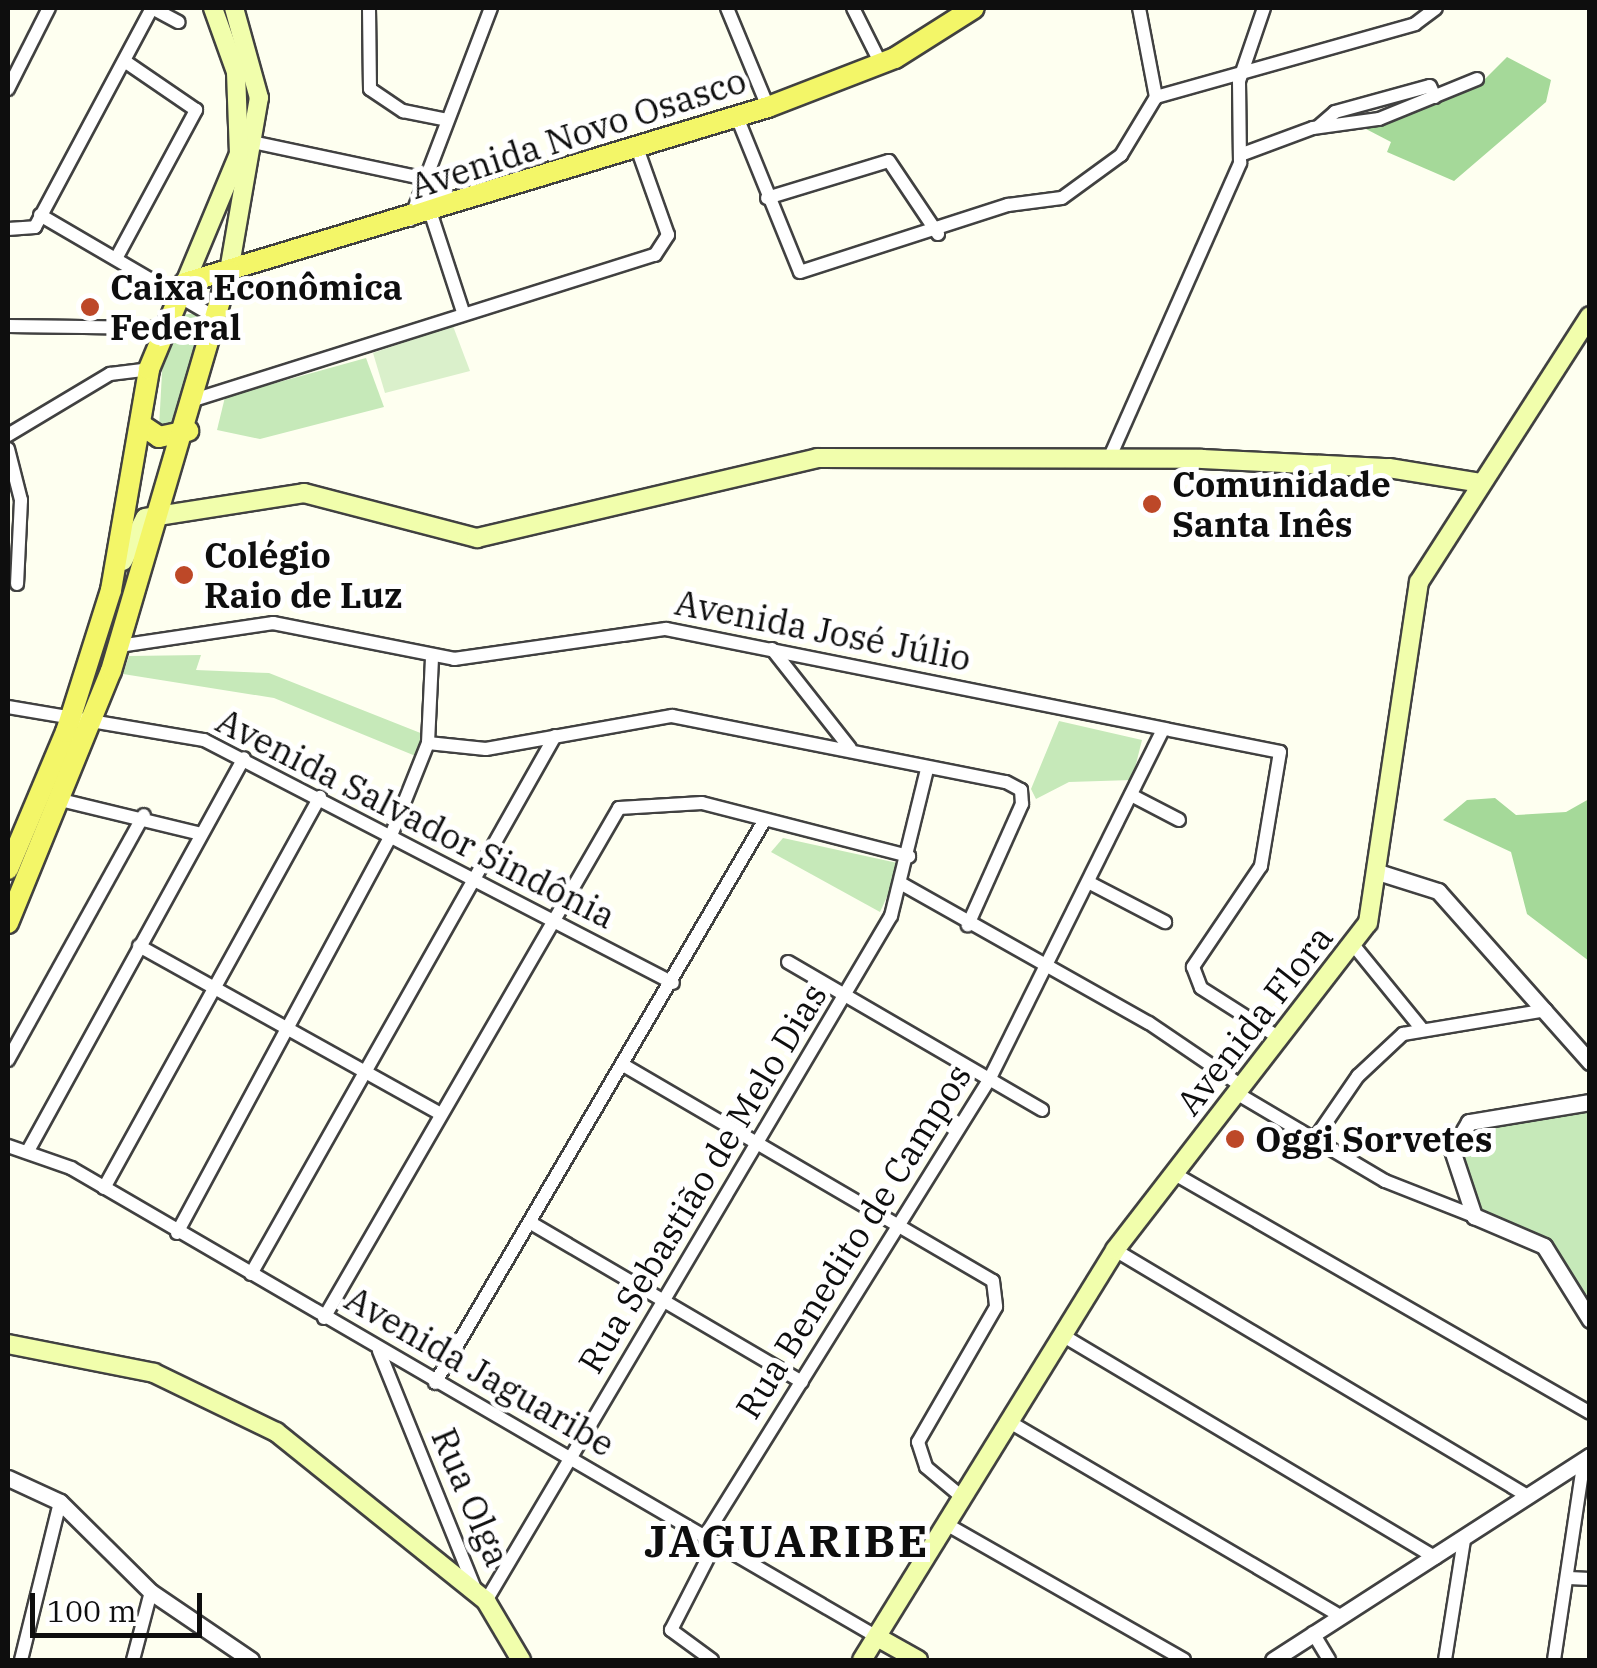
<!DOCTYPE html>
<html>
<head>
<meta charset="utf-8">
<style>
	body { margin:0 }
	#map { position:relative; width:1597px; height:1668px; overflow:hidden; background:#fefff0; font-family:"IBM Plex Serif",serif }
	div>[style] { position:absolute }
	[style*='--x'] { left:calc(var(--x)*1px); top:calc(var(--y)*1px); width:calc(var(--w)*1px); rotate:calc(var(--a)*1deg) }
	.green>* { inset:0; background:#c6e9b9 }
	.forest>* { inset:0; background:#a5d999 }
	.pitch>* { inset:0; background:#daf0cb }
	.roads { filter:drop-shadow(2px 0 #414141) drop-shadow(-2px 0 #414141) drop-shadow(0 2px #414141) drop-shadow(0 -2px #414141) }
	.minor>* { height:12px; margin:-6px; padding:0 6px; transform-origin:6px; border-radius:6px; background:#fff }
	.tertiary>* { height:15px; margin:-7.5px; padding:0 7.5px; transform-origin:7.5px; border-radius:7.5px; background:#fff }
	.secondary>* { height:18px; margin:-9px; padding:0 9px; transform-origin:9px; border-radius:9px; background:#f1feac }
	.primary>* { height:20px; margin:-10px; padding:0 10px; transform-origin:10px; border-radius:10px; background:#f3f668 }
	.dots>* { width:28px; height:28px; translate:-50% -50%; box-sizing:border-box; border:5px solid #fff; border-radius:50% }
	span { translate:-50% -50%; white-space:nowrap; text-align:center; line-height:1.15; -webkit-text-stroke:10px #fff; paint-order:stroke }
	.street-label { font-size:35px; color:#0e0e0e }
	.poi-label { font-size:35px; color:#0e0e0e; font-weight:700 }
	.left { translate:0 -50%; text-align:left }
	.district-label { font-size:45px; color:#0e0e0e; font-weight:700; letter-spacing:2.5px }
	.frame { position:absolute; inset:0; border:10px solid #0e0e0e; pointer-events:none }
	.scale { position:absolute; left:30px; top:1593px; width:172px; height:45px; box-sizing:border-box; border:5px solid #0e0e0e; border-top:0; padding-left:12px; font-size:30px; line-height:35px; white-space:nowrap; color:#0e0e0e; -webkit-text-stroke:8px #fff; paint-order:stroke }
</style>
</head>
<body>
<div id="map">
	<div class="green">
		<i style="clip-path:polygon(200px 313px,210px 325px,173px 430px,159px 427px,164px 337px,179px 315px)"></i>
		<i style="clip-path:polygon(366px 358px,384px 407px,260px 439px,217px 430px,225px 397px)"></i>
		<i style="clip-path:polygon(201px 655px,196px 670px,269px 673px,423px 734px,418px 757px,274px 698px,123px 674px,129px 656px)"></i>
		<i style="clip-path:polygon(1059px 721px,1142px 740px,1132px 780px,1069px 782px,1036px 799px,1031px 789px)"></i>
		<i style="clip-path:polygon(783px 838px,902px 864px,880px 912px,771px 852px)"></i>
		<i style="clip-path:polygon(1589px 1107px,1589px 1293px,1585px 1295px,1551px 1248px,1482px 1216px,1456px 1156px,1469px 1126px)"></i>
	</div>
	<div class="forest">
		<i style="clip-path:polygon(1507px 57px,1551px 80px,1546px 102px,1454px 181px,1387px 152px,1391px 142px,1366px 129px,1477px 87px)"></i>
		<i style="clip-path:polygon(1495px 798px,1516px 815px,1566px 812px,1589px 799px,1589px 961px,1527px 914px,1511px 852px,1443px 820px,1467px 800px)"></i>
	</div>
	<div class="pitch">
		<i style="clip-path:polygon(453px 326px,470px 371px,385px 393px,373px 353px)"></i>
	</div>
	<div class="roads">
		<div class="minor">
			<i style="--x:369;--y:8;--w:81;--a:89.3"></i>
			<i style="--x:370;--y:89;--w:40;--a:34"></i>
			<i style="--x:403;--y:111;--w:41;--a:11.3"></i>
			<i style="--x:727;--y:8;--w:107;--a:67.5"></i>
			<i style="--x:853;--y:8;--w:63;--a:63.4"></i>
			<i style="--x:1139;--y:8;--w:91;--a:79.2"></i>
			<i style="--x:8;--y:89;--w:91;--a:-63.2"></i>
			<i style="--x:1156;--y:97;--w:269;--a:-15.7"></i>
			<i style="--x:1415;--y:24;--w:26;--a:-37"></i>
			<i style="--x:737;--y:117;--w:167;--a:67.9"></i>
			<i style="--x:800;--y:272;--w:219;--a:-17.9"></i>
			<i style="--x:1008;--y:205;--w:54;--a:-7.4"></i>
			<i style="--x:1062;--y:198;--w:73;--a:-36.1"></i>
			<i style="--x:1121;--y:155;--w:68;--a:-58.9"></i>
			<i style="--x:1319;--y:126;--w:21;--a:-41"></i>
			<i style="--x:1335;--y:112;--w:98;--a:-15.3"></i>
			<i style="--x:1430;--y:86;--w:12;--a:66"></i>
			<i style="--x:257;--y:143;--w:169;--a:12"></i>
			<i style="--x:1240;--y:155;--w:78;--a:-20.3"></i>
			<i style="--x:1313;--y:128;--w:67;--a:-7.8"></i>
			<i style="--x:1379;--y:119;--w:106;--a:-22.2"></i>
			<i style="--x:767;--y:198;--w:127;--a:-16.9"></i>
			<i style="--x:889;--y:161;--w:88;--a:56.1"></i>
			<i style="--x:431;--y:214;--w:103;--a:71.9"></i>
			<i style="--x:40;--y:215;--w:204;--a:30.3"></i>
			<i style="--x:410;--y:220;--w:227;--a:-69.1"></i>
			<i style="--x:8;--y:229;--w:27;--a:-4"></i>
			<i style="--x:35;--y:227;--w:248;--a:-61.9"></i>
			<i style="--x:152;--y:8;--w:30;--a:28"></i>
			<i style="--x:118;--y:255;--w:165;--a:-61.7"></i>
			<i style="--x:196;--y:110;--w:85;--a:-145.6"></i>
			<i style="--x:8;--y:326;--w:151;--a:0.8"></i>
			<i style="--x:197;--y:399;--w:480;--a:-17.5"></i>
			<i style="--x:655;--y:255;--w:24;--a:-57"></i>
			<i style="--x:668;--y:235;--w:92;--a:-109.6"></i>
			<i style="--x:8;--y:435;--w:119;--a:-30.9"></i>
			<i style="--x:110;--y:374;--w:39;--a:-7"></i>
			<i style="--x:8;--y:449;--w:53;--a:75.7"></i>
			<i style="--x:21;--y:500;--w:84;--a:92.7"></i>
			<i style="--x:1109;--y:459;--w:324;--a:-66.1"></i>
			<i style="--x:1240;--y:163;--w:82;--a:-90.7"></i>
			<i style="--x:1239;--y:81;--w:77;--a:-71.1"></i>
			<i style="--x:119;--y:646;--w:156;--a:-8.5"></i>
			<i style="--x:273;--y:623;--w:185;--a:11.2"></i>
			<i style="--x:454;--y:659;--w:214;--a:-8.1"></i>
			<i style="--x:666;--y:629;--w:626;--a:11.33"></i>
			<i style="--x:1280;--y:752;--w:116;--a:99.5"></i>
			<i style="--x:1261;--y:866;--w:122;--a:124"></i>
			<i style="--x:1193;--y:967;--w:22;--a:69"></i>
			<i style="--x:1201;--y:988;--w:95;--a:32.5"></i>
			<i style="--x:772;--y:649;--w:126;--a:51.8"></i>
			<i style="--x:8;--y:707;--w:199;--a:9.6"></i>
			<i style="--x:204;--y:740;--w:528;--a:27.39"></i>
			<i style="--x:428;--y:743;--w:58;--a:5.9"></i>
			<i style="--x:486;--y:749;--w:189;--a:-10.1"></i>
			<i style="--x:672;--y:716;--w:340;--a:11.2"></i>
			<i style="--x:1006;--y:782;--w:17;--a:28"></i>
			<i style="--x:1021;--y:790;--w:14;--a:86"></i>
			<i style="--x:1022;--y:804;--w:133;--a:114.1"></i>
			<i style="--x:1131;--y:795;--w:54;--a:27.5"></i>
			<i style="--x:65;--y:801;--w:140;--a:13.6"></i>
			<i style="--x:1088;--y:882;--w:87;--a:27.5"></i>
			<i style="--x:902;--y:884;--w:283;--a:29.4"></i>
			<i style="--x:1149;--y:1023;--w:114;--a:34.2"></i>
			<i style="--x:139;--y:946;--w:343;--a:29.1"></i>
			<i style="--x:1355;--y:947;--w:104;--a:50.8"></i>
			<i style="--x:788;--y:962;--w:294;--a:30.2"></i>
			<i style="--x:8;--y:1060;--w:280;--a:-61"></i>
			<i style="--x:625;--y:1066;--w:426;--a:30.3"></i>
			<i style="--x:993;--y:1281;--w:26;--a:83"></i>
			<i style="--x:996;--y:1307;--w:156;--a:120"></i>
			<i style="--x:918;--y:1442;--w:26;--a:72"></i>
			<i style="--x:926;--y:1467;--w:47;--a:39.8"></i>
			<i style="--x:1238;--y:1094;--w:171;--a:30.6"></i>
			<i style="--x:1385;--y:1181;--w:96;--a:21.5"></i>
			<i style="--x:1314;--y:1140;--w:78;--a:-55.5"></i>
			<i style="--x:1358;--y:1076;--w:62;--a:-43"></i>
			<i style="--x:1403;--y:1034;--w:145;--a:-9.5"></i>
			<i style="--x:8;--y:1146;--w:67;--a:19.2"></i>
			<i style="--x:71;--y:1168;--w:933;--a:30.19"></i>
			<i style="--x:29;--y:1149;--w:446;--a:-61.2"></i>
			<i style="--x:1173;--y:1173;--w:481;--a:29.9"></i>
			<i style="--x:104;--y:1188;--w:447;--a:-61.1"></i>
			<i style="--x:531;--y:1223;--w:314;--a:30.4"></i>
			<i style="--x:177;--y:1233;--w:449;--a:-61.7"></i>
			<i style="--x:390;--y:838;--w:102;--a:-68.2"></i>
			<i style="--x:428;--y:743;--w:85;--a:-87.3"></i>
			<i style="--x:1115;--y:1250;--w:480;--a:30.8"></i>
			<i style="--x:251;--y:1274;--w:618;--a:-60.53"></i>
			<i style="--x:324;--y:1318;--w:589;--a:-59.95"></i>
			<i style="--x:619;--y:808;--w:83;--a:-3.4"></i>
			<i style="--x:702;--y:803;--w:214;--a:14.4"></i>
			<i style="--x:1062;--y:1335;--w:435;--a:30.8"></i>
			<i style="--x:379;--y:1351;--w:259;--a:68"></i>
			<i style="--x:435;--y:1383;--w:651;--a:-59.65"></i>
			<i style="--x:1008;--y:1421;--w:385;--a:30.4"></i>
			<i style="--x:946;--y:1524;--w:274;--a:29.7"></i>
			<i style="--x:704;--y:1538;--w:539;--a:-58.11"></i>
			<i style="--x:989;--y:1080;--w:390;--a:-63.6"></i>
			<i style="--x:1569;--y:1578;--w:21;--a:3"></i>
			<i style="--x:486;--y:1601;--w:796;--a:-59.41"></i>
			<i style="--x:891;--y:916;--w:151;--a:-76.2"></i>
			<i style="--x:1313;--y:1633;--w:31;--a:59"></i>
			<i style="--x:21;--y:1660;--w:163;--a:-76.1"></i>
			<i style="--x:133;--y:1660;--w:70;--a:-75.2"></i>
			<i style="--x:712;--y:1660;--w:51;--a:-143.8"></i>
			<i style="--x:671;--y:1630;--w:97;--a:-62.9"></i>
			<i style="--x:1445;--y:1660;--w:121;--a:-81"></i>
			<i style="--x:1554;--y:1660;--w:202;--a:-81.5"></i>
		</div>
		<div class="tertiary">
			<i style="--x:1381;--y:873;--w:60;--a:17.5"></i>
			<i style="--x:1438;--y:891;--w:229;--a:48.4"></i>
			<i style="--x:1590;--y:1102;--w:123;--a:170.6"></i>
			<i style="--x:1469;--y:1122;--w:33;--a:121"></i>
			<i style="--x:1452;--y:1150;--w:70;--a:71.6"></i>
			<i style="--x:1474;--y:1216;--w:76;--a:23.2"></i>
			<i style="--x:1544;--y:1246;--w:87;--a:58.1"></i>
			<i style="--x:8;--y:1478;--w:57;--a:24.8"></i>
			<i style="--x:60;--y:1502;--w:128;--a:44.7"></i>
			<i style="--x:151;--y:1592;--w:121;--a:34.2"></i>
			<i style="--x:1273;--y:1660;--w:377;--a:-32.8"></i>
		</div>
		<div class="secondary">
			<i style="--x:229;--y:271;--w:176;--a:-80.2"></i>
			<i style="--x:259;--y:98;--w:93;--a:-105.5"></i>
			<i style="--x:185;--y:283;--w:140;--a:-67.3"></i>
			<i style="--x:239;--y:154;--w:82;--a:-92.1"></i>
			<i style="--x:236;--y:72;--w:68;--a:-109.8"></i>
			<i style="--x:123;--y:561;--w:48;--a:-62.9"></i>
			<i style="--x:145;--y:518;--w:161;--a:-8.9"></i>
			<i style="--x:304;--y:493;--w:179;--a:14.6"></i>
			<i style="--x:477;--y:538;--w:349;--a:-13.2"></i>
			<i style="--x:817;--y:458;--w:385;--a:0.1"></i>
			<i style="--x:1202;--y:459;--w:187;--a:2.8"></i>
			<i style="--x:1389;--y:468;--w:94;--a:9.2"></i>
			<i style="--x:8;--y:1344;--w:149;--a:11.2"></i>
			<i style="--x:154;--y:1373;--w:136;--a:25.8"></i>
			<i style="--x:276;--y:1432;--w:270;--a:38.8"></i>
			<i style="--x:486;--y:1601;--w:69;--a:59.3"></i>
			<i style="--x:877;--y:1637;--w:47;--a:29.3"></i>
			<i style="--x:862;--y:1660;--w:482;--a:-58.3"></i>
			<i style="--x:1115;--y:1250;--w:413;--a:-52.3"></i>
			<i style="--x:1368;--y:923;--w:345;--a:-81.5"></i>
			<i style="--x:1419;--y:582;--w:316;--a:-57.3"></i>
		</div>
		<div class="primary">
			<i style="--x:140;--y:424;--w:23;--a:34"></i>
			<i style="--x:159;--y:437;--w:30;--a:-12"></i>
			<i style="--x:8;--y:869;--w:149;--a:-67.1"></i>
			<i style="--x:66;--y:732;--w:149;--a:-72.4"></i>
			<i style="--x:111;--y:590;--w:224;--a:-80.2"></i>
			<i style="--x:149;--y:369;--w:93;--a:-67.3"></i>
			<i style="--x:185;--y:283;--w:609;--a:-16.8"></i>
			<i style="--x:768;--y:107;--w:136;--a:-21.1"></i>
			<i style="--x:895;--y:58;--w:93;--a:-32.3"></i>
			<i style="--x:8;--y:923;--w:272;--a:-67.8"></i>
			<i style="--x:111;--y:671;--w:417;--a:-73.6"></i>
		</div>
	</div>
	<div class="dots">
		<i style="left:90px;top:307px;background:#bd4828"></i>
		<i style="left:1152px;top:504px;background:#bd4828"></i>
		<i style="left:184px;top:575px;background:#bd4828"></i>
		<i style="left:1235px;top:1139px;background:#bd4828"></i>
	</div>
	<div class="street-label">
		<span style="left:578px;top:133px;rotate:-18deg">Avenida Novo Osasco</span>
		<span style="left:823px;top:630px;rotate:11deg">Avenida José Júlio</span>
		<span style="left:416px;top:818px;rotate:27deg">Avenida Salvador Sindônia</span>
		<span style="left:1254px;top:1020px;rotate:-52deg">Avenida Flora</span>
		<span style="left:702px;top:1178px;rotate:-59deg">Rua Sebastião de Melo Dias</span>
		<span style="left:853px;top:1241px;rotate:-58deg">Rua Benedito de Campos</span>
		<span style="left:480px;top:1371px;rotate:30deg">Avenida Jaguaribe</span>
		<span style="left:471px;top:1497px;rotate:67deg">Rua Olga</span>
	</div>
	<div class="poi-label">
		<span class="left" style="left:110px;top:307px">Caixa Econômica<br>Federal</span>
		<span class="left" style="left:1172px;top:504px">Comunidade<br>Santa Inês</span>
		<span class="left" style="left:204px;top:575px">Colégio<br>Raio de Luz</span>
		<span class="left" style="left:1255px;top:1139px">Oggi Sorvetes</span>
	</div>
	<div class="district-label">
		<span style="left:787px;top:1541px">JAGUARIBE</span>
	</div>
	<div class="frame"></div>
	<div class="scale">100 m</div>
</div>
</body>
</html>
